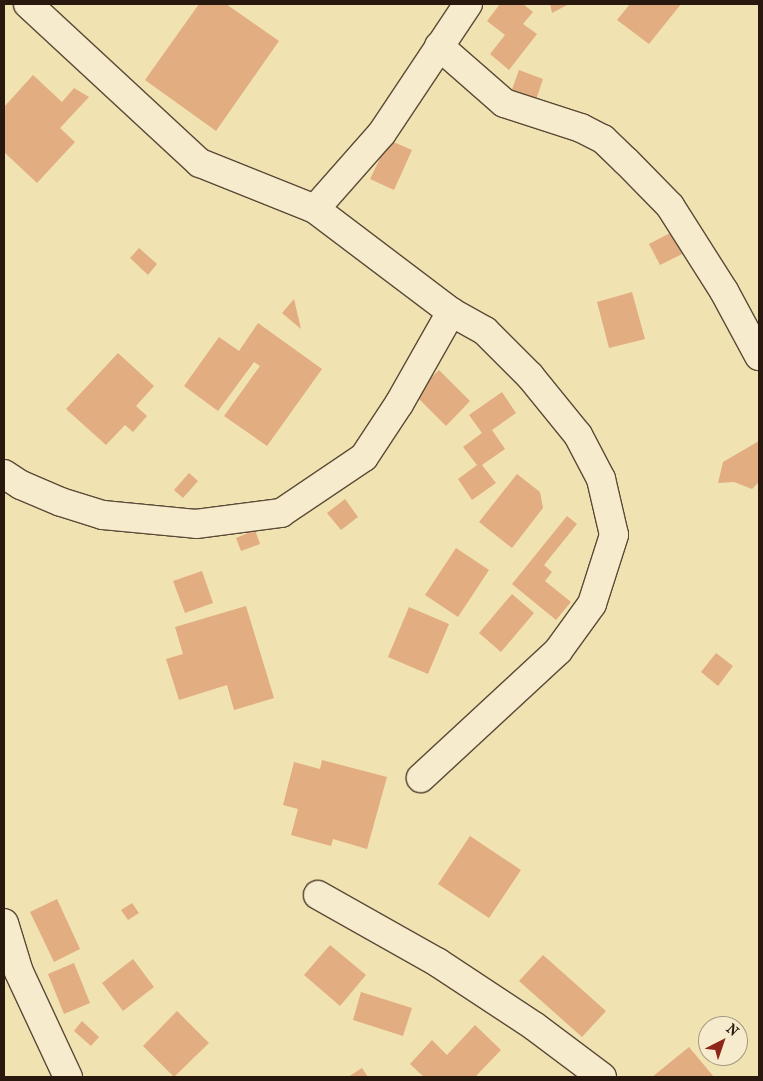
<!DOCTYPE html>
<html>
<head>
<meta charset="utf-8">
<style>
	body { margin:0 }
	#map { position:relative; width:763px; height:1081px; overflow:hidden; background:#f1e2b2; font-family:"IM FELL French Canon",serif }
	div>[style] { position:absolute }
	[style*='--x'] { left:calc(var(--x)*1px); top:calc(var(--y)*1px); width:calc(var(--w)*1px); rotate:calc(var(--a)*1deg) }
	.building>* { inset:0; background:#e2ad81 }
	.roads { filter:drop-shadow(1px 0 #5b4a37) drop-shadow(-1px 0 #5b4a37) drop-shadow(0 1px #5b4a37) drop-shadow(0 -1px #5b4a37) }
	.minor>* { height:28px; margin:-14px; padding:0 14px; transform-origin:14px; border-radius:14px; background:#f6eccd }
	span { translate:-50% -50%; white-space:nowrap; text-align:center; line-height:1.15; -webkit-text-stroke:4.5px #f6eccd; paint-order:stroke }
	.frame { position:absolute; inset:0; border:5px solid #29180e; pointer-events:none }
	.north { position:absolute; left:698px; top:1016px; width:50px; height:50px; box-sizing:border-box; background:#f6eccd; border:1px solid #a49781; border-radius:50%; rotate:41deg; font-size:14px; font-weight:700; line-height:20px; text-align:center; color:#29180e }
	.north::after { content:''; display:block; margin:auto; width:18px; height:22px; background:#8f2418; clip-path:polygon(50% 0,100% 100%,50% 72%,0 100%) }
</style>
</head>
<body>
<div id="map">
	<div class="building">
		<i style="clip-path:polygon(199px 4px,226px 4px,279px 41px,216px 131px,145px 80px)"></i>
		<i style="clip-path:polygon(500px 4px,523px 4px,533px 12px,523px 24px,537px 34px,509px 70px,490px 54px,505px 35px,487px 21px)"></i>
		<i style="clip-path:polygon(550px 4px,569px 4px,552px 13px)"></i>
		<i style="clip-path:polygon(630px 4px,681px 4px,649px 44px,617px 20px)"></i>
		<i style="clip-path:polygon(519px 70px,543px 79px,535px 103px,510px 95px)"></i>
		<i style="clip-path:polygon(33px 75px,62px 102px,74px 88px,89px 97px,60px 128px,75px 142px,37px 183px,4px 152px,4px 107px)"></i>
		<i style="clip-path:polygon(389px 140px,412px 150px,394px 190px,370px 179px)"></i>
		<i style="clip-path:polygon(672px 232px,684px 253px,660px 265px,649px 244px)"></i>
		<i style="clip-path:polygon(139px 248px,157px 264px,148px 275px,130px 258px)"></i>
		<i style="clip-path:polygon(632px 292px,645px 339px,609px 348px,597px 302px)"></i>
		<i style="clip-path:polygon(294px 299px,301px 329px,282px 313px)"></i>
		<i style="clip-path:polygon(258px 323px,322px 369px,267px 446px,224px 416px,260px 366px,254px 362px,218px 411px,184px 386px,219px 337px,239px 351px)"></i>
		<i style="clip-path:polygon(118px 353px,154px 386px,136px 406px,147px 416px,133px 432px,125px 425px,106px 445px,66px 409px)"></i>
		<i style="clip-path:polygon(439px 370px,470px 401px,446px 426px,414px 394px)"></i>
		<i style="clip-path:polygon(502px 392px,516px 413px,492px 430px,505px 449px,482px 465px,496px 483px,472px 500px,458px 479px,477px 465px,463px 447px,482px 433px,469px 415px)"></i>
		<i style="clip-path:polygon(759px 441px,759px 482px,752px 489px,734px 482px,718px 483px,723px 462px)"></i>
		<i style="clip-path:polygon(189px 473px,198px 481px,183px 498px,174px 490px)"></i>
		<i style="clip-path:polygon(517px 474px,540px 492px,543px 508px,512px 548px,479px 522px)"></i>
		<i style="clip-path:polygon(345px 499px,358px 517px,341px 530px,327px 513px)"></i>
		<i style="clip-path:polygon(567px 516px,577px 524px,544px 565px,552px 572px,545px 581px,571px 602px,556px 620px,512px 584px)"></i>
		<i style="clip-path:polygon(255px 530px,260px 544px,241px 551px,236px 538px)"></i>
		<i style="clip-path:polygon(456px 548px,489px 570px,458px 617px,425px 595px)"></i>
		<i style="clip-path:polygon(202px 571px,213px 603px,185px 613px,173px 581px)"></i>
		<i style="clip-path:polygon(512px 594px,534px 613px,501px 652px,479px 633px)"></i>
		<i style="clip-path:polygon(246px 606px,274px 698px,234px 710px,227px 685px,179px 700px,166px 659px,183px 654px,175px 627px)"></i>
		<i style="clip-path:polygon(409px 607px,449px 624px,428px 674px,388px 657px)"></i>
		<i style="clip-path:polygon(716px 653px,733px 666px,718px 686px,701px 672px)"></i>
		<i style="clip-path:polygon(322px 760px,387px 777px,367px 849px,333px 839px,331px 846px,291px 835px,298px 809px,283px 805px,294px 762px,320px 769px)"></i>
		<i style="clip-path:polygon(470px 836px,521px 870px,489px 918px,438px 884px)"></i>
		<i style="clip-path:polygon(57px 899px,80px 949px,54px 962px,30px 912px)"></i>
		<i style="clip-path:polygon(132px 903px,139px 913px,128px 920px,121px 910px)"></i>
		<i style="clip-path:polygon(330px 945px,366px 975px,340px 1006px,304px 975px)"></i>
		<i style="clip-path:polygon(543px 955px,606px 1011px,582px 1037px,519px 981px)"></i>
		<i style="clip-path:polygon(133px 959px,154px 987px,123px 1011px,102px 983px)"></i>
		<i style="clip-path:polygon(74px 963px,90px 1003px,64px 1014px,48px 974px)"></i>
		<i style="clip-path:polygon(361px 992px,412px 1008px,403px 1036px,353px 1020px)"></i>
		<i style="clip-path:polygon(177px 1011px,209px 1043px,174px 1077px,143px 1046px)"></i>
		<i style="clip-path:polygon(82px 1021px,99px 1037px,91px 1046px,74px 1031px)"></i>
		<i style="clip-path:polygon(475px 1025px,501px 1050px,475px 1077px,424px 1077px,410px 1064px,432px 1040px,447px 1055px)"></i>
		<i style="clip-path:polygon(689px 1047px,714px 1077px,652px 1077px)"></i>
		<i style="clip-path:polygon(362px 1068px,368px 1077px,348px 1077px)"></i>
	</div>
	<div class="roads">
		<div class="minor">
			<i style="--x:28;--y:4;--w:234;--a:42.8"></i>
			<i style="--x:200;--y:163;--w:124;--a:21.8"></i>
			<i style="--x:315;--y:209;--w:171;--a:37.1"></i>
			<i style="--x:451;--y:312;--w:39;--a:29"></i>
			<i style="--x:485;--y:331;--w:64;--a:45"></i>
			<i style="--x:530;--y:376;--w:76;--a:50.9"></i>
			<i style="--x:578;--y:435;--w:50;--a:62.4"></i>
			<i style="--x:601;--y:479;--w:57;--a:76.9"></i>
			<i style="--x:614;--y:535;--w:72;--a:107.7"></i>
			<i style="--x:592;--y:604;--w:58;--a:125.9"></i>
			<i style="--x:558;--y:651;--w:187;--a:137.2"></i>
			<i style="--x:439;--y:46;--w:86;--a:41.2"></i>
			<i style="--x:504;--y:103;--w:81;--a:18"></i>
			<i style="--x:581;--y:128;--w:25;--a:27"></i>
			<i style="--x:603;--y:139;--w:32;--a:44"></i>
			<i style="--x:626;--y:161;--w:63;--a:45.6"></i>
			<i style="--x:670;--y:206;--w:101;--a:57.6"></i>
			<i style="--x:724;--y:291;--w:74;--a:61.7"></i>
			<i style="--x:315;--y:209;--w:101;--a:-48.6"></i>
			<i style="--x:382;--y:133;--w:155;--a:-56.3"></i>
			<i style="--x:4;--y:474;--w:20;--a:33"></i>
			<i style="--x:21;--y:485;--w:43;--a:23"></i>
			<i style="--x:61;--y:502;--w:44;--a:17.2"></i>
			<i style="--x:103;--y:515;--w:93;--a:5.5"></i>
			<i style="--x:196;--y:524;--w:86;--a:-7.4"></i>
			<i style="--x:281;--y:513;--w:100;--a:-34"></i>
			<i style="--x:364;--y:457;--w:64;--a:-56.6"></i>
			<i style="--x:399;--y:404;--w:106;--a:-60.5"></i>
			<i style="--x:318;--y:895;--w:137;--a:29.4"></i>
			<i style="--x:437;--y:962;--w:116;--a:33.4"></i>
			<i style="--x:534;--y:1026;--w:85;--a:36.9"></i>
			<i style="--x:4;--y:923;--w:51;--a:73"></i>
			<i style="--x:19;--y:972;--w:116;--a:65"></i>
		</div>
	</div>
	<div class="frame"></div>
	<div class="north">N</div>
</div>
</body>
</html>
